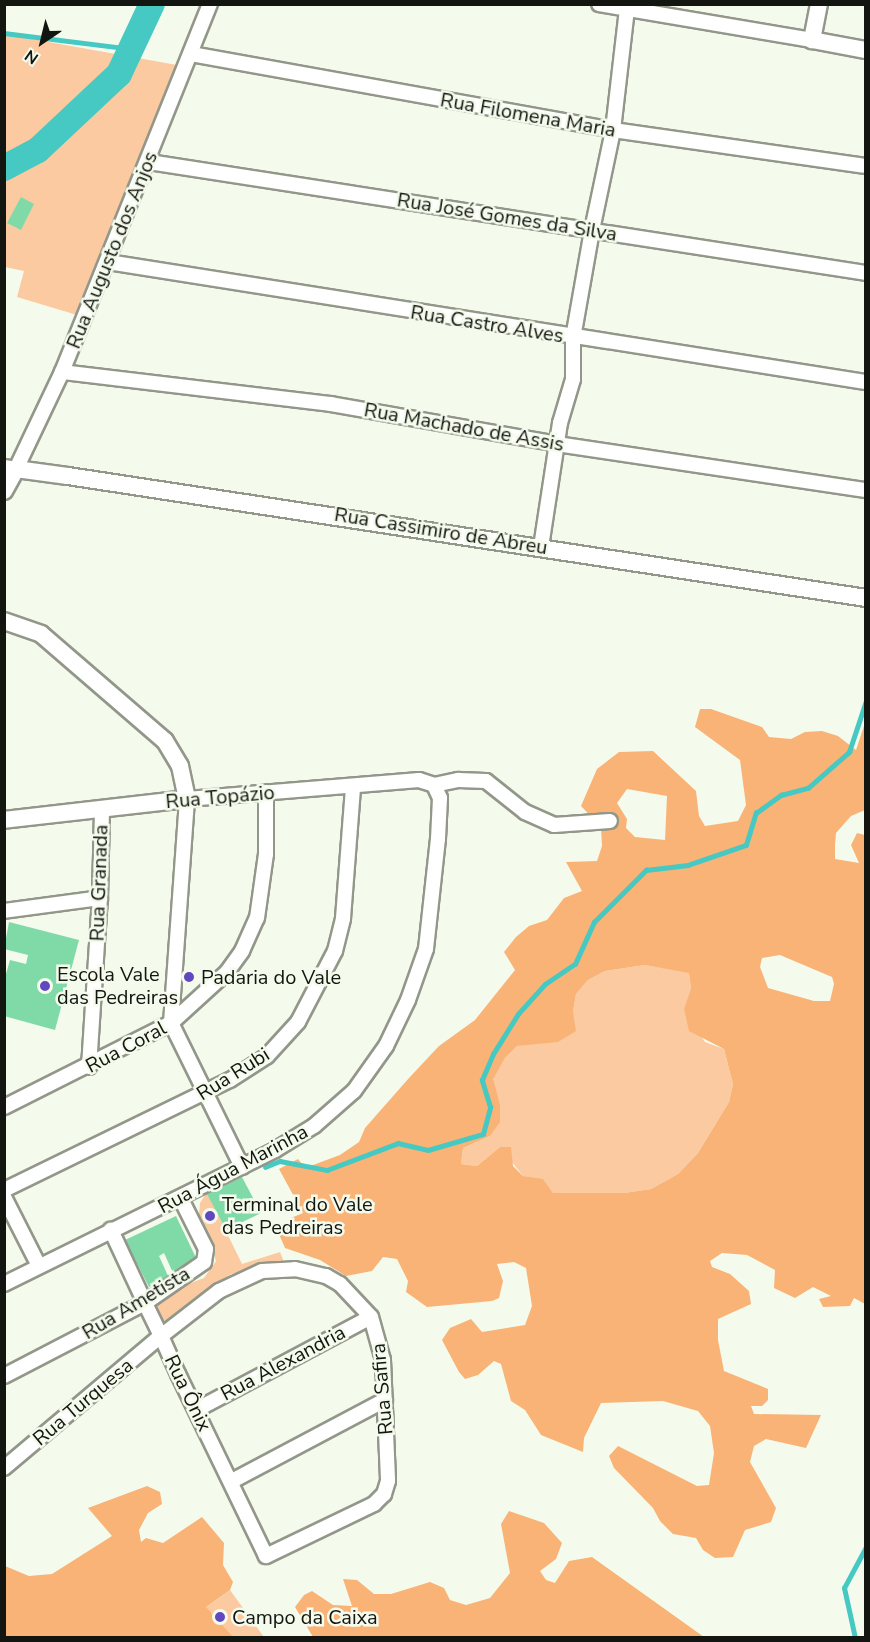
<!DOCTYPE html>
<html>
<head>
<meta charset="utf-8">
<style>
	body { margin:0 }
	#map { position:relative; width:870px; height:1642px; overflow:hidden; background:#f4fbec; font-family:"Nunito Sans",sans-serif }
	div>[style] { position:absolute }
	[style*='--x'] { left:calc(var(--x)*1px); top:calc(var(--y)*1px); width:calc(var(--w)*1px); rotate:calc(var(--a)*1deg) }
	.green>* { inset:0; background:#fccaa1 }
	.forest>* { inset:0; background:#f9b376 }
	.stream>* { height:4.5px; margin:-2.25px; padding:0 2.25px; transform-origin:2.25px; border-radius:2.25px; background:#45c9c2 }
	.river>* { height:26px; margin:-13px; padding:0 13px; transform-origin:13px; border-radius:13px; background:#45c9c2 }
	.building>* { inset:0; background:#80daa8 }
	.roads { filter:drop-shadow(2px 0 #92978a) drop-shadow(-2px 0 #92978a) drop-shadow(0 2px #92978a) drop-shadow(0 -2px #92978a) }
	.minor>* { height:14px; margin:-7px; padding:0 7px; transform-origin:7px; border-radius:7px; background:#fff }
	.tertiary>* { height:16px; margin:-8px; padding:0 8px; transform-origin:8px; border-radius:8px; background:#fff }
	.dots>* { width:16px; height:16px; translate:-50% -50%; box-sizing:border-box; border:3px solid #f4fbec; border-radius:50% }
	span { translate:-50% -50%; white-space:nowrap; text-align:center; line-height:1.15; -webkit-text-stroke:5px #f4fbec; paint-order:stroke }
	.street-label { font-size:20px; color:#131510 }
	.poi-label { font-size:20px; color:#131510 }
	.left { translate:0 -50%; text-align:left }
	.frame { position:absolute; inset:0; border:6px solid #131510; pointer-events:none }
	.north { position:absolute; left:12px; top:12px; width:60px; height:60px; -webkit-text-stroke:4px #f4fbec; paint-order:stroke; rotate:215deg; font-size:16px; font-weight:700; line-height:24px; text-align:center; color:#131510 }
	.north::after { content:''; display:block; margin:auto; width:21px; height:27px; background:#131510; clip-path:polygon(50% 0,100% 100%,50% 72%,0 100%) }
</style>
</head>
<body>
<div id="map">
	<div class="green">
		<i style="clip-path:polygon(4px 34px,177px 65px,77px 315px,17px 297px,24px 271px,5px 267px)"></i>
		<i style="clip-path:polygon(645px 965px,689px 972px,691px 988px,684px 1010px,705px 1042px,724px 1049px,733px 1084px,729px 1102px,698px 1153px,678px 1174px,651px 1189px,624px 1193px,553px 1193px,543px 1180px,523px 1176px,500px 1147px,477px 1166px,461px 1164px,463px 1148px,490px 1136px,500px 1104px,492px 1079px,505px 1058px,517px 1046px,528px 1044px,573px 1012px,576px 994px,588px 980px,605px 971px)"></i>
		<i style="clip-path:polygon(207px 1192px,242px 1264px,280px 1252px,284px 1262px,231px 1274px,187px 1310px,165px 1321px,156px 1314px,153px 1306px,164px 1293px,204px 1278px,216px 1261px,199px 1215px,200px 1203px)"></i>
		<i style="clip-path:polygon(230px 1590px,264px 1637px,163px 1638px)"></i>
	</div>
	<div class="forest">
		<i style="clip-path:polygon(evenodd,700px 709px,711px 709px,762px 727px,769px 737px,791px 739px,805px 732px,822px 731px,838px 736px,856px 750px,865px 723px,865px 810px,851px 816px,836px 833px,835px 845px,835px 859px,859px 863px,851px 845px,857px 833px,865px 835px,865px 1304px,854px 1298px,850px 1306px,823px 1307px,819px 1299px,831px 1296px,813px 1287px,795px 1298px,774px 1288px,775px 1270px,747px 1255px,722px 1253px,710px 1261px,712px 1267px,730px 1274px,749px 1291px,751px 1304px,718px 1319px,718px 1340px,724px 1371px,768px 1389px,768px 1400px,762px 1406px,751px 1406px,754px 1414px,821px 1415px,806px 1448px,766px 1439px,754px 1446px,750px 1462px,776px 1508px,771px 1522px,745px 1530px,733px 1557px,715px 1558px,703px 1550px,696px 1538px,673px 1534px,660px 1521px,653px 1508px,614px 1468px,609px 1456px,618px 1446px,697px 1486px,709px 1485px,714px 1453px,710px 1426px,698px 1411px,663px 1401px,601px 1403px,584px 1438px,583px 1452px,541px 1435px,525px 1410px,511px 1401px,501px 1364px,494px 1361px,478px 1375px,465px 1379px,459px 1372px,442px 1340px,450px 1328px,471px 1319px,482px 1332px,525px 1325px,532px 1306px,526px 1268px,514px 1262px,497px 1264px,503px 1281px,499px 1298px,492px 1301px,427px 1307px,406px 1292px,408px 1281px,397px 1259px,383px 1257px,372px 1271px,346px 1276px,320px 1260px,285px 1248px,278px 1232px,291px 1218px,303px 1213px,279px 1169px,298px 1159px,305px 1168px,340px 1155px,359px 1142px,365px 1128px,409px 1078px,439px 1046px,475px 1020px,515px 970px,504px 952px,516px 937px,529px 926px,547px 920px,564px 898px,582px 891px,566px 862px,597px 861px,602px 846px,601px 827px,581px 806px,597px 769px,619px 752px,653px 751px,696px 791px,699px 816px,705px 826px,738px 821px,746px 805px,740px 760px,695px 727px,700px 709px,627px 789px,667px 796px,665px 840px,635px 837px,626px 828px,627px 819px,617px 803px,627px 789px,700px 709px,780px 955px,832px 977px,834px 984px,830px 1001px,814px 1001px,768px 988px,760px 967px,762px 958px,780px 955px,700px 709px,645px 965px,689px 973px,691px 988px,684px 1009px,689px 1031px,724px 1049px,733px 1084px,729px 1102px,698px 1153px,678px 1174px,651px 1189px,624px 1193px,553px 1193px,543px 1179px,523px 1176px,513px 1166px,511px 1147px,500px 1147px,477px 1166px,461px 1164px,463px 1148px,490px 1136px,500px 1122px,500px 1104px,493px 1079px,505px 1058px,517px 1046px,558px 1042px,576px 1031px,573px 1012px,576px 994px,588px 980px,605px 971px,645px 965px)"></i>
		<i style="clip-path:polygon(147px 1486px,160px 1492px,162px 1504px,148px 1513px,139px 1530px,141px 1542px,146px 1538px,163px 1543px,202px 1517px,224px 1543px,223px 1565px,233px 1582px,230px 1590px,206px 1607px,233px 1637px,5px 1637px,5px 1566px,29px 1576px,52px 1574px,112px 1536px,88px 1508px)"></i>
		<i style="clip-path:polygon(509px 1511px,544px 1523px,562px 1543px,556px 1559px,540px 1571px,546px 1580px,555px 1583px,569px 1561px,592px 1557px,704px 1637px,313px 1637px,295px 1607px,304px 1595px,312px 1591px,333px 1605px,352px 1606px,343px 1579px,357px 1580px,374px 1594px,391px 1594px,430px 1582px,444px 1588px,450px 1600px,466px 1605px,490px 1598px,510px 1573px,501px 1524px)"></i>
	</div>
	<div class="stream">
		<i style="--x:4;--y:33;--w:130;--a:7.1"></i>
		<i style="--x:265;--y:1167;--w:16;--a:-22"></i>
		<i style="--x:280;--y:1161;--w:48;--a:10.8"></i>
		<i style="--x:327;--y:1170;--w:76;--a:-20.8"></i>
		<i style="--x:398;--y:1143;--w:31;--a:13"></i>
		<i style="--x:428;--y:1150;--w:57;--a:-16.2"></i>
		<i style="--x:483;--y:1134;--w:28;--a:-75"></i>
		<i style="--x:490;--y:1107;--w:28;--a:-107"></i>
		<i style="--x:482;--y:1080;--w:28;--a:-67"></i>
		<i style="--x:493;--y:1054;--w:47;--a:-58"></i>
		<i style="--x:518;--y:1014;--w:40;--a:-48"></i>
		<i style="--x:545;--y:984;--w:36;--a:-34"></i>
		<i style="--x:575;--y:964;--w:46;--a:-65.7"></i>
		<i style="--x:594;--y:922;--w:74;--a:-45"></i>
		<i style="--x:646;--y:870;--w:42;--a:-6.8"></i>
		<i style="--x:688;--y:865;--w:61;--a:-19"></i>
		<i style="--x:746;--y:845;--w:34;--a:-73"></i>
		<i style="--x:756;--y:813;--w:31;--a:-36"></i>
		<i style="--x:781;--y:795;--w:28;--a:-15"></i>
		<i style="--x:808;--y:788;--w:55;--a:-41.3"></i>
		<i style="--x:849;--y:752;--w:54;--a:-71.6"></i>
		<i style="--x:855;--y:1638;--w:51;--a:-102.4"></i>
		<i style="--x:844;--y:1588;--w:47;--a:-61.8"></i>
	</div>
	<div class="river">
		<i style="--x:4;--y:168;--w:38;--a:-28"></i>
		<i style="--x:38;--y:150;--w:111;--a:-43.2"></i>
		<i style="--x:119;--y:74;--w:77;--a:-64.8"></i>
	</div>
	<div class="building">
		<i style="clip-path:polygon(21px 197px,34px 204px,21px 230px,7px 223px)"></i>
		<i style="clip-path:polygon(9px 922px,79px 940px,55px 1030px,4px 1016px,4px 981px,10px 960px,26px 964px,28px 955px,4px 949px)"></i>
		<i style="clip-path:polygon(242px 1177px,261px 1213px,226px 1230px,207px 1194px)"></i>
		<i style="clip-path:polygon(212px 1209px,217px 1218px,208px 1223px,203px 1214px)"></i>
		<i style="clip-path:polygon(176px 1216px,199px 1264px,174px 1275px,164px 1253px,159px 1256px,169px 1278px,149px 1287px,125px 1240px)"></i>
	</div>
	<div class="roads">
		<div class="minor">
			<i style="--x:599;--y:4;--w:216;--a:9.6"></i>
			<i style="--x:191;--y:54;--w:429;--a:10.2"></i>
			<i style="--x:613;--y:130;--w:256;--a:8.1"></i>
			<i style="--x:149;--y:162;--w:726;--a:8.8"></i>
			<i style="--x:108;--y:262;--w:767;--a:9"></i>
			<i style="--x:62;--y:372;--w:271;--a:6.8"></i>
			<i style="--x:331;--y:404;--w:230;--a:10"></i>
			<i style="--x:557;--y:444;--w:312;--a:8.5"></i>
			<i style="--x:4;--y:467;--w:12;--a:9"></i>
			<i style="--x:16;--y:469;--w:107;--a:-64.6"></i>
			<i style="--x:62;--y:372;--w:397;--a:-68.1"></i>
			<i style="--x:541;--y:547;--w:125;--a:-81.3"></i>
			<i style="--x:560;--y:423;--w:46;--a:-73.5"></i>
			<i style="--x:573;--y:379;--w:41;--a:-90"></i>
			<i style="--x:573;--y:338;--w:110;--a:-80"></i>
			<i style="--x:592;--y:230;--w:102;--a:-78.1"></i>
			<i style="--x:613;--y:130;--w:122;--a:-83.4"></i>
			<i style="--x:434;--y:785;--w:25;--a:-12"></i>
			<i style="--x:458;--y:780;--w:28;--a:2"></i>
			<i style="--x:486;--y:781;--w:50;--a:38.5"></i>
			<i style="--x:525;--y:812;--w:32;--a:24"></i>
			<i style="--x:554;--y:825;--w:56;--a:-4.1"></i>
			<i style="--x:4;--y:911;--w:97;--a:-7.7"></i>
			<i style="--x:89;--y:1067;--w:169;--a:-86.3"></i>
			<i style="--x:100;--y:898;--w:90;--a:-88.7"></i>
			<i style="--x:4;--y:1107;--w:187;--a:-26.7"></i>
			<i style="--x:171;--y:1023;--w:76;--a:-42.3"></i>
			<i style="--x:227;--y:972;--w:26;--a:-54"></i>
			<i style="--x:242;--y:951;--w:36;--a:-66"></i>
			<i style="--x:257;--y:918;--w:65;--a:-82"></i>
			<i style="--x:266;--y:854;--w:62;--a:-90"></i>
			<i style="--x:242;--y:1167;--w:161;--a:-116.2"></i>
			<i style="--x:171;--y:1023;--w:225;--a:-85.9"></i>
			<i style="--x:187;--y:799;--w:233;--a:-4.7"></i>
			<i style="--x:419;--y:780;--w:16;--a:18"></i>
			<i style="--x:4;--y:1190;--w:251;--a:-26"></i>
			<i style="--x:230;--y:1080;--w:44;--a:-33"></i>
			<i style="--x:267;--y:1056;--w:46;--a:-47.6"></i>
			<i style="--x:298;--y:1022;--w:80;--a:-62.5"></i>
			<i style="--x:335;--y:951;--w:34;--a:-76"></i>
			<i style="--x:343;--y:918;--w:130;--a:-85.6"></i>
			<i style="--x:4;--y:1197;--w:77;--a:63.1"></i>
			<i style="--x:4;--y:1284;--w:302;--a:-26.3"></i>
			<i style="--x:275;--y:1150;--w:46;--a:-31.6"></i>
			<i style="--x:314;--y:1126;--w:53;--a:-41.2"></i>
			<i style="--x:354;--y:1091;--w:55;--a:-54.6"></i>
			<i style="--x:386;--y:1046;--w:51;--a:-64.4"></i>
			<i style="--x:408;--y:1000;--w:54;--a:-70.6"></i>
			<i style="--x:426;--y:949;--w:111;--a:-83.8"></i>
			<i style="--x:438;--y:839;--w:41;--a:-87.2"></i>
			<i style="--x:440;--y:798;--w:14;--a:-115"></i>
			<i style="--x:4;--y:1376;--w:159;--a:-27.4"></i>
			<i style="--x:145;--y:1303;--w:72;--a:-34.8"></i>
			<i style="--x:204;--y:1262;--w:13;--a:-81"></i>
			<i style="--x:206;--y:1249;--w:56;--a:-116.6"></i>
			<i style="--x:196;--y:1410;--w:198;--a:-28"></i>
			<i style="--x:4;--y:1468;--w:205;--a:-40.1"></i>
			<i style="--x:161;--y:1336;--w:73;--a:-37.8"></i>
			<i style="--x:219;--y:1291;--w:47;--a:-24.9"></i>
			<i style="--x:262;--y:1271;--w:33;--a:-3"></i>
			<i style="--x:295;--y:1269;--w:32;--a:13"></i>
			<i style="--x:326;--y:1276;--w:16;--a:30"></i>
			<i style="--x:340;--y:1284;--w:45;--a:46.8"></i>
			<i style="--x:371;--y:1317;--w:45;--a:74.4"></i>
			<i style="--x:383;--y:1360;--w:121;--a:87.6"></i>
			<i style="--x:388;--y:1481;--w:14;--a:107"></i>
			<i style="--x:384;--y:1494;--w:14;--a:135"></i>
			<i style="--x:374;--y:1504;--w:120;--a:154.3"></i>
			<i style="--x:266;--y:1556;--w:202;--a:-115.8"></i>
			<i style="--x:178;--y:1374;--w:42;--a:-114.1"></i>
			<i style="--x:161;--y:1336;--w:37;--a:-116"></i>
			<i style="--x:145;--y:1303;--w:81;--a:-115"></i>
			<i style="--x:232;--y:1481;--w:173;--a:-27.9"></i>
		</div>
		<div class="tertiary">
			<i style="--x:819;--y:4;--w:37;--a:101"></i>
			<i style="--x:812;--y:40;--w:55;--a:10.5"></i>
			<i style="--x:4;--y:491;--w:25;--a:-61"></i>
			<i style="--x:16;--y:469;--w:52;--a:7.7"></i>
			<i style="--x:68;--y:476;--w:807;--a:8.69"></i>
			<i style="--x:4;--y:621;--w:39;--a:19"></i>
			<i style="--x:41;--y:634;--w:164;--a:40.8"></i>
			<i style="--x:165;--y:741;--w:29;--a:59"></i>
			<i style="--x:180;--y:766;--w:34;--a:78"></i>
			<i style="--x:187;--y:799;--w:184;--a:173.5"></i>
		</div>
	</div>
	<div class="dots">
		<i style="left:189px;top:977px;background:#6148c1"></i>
		<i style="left:45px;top:986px;background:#6148c1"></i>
		<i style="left:210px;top:1216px;background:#6148c1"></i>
		<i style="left:220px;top:1617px;background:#6148c1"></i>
	</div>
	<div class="street-label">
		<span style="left:528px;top:115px;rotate:10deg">Rua Filomena Maria</span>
		<span style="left:507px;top:217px;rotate:9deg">Rua José Gomes da Silva</span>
		<span style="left:112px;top:250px;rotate:-68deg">Rua Augusto dos Anjos</span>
		<span style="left:487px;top:324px;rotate:9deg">Rua Castro Alves</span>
		<span style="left:464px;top:427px;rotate:10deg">Rua Machado de Assis</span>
		<span style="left:441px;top:531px;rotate:9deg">Rua Cassimiro de Abreu</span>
		<span style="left:220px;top:797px;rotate:-5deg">Rua Topázio</span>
		<span style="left:99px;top:883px;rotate:-88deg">Rua Granada</span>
		<span style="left:126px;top:1047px;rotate:-28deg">Rua Coral</span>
		<span style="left:233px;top:1074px;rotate:-32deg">Rua Rubi</span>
		<span style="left:233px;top:1169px;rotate:-28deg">Rua Água Marinha</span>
		<span style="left:136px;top:1303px;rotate:-31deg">Rua Ametista</span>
		<span style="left:283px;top:1363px;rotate:-28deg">Rua Alexandria</span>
		<span style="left:382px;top:1389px;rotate:-95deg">Rua Safira</span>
		<span style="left:188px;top:1393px;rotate:64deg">Rua Ônix</span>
		<span style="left:83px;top:1402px;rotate:-40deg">Rua Turquesa</span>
	</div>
	<div class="poi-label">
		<span class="left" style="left:57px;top:986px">Escola Vale<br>das Pedreiras</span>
		<span class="left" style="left:201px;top:977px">Padaria do Vale</span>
		<span class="left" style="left:222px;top:1216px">Terminal do Vale<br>das Pedreiras</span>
		<span class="left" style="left:232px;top:1617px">Campo da Caixa</span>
	</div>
	<div class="frame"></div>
	<div class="north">N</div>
</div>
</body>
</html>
